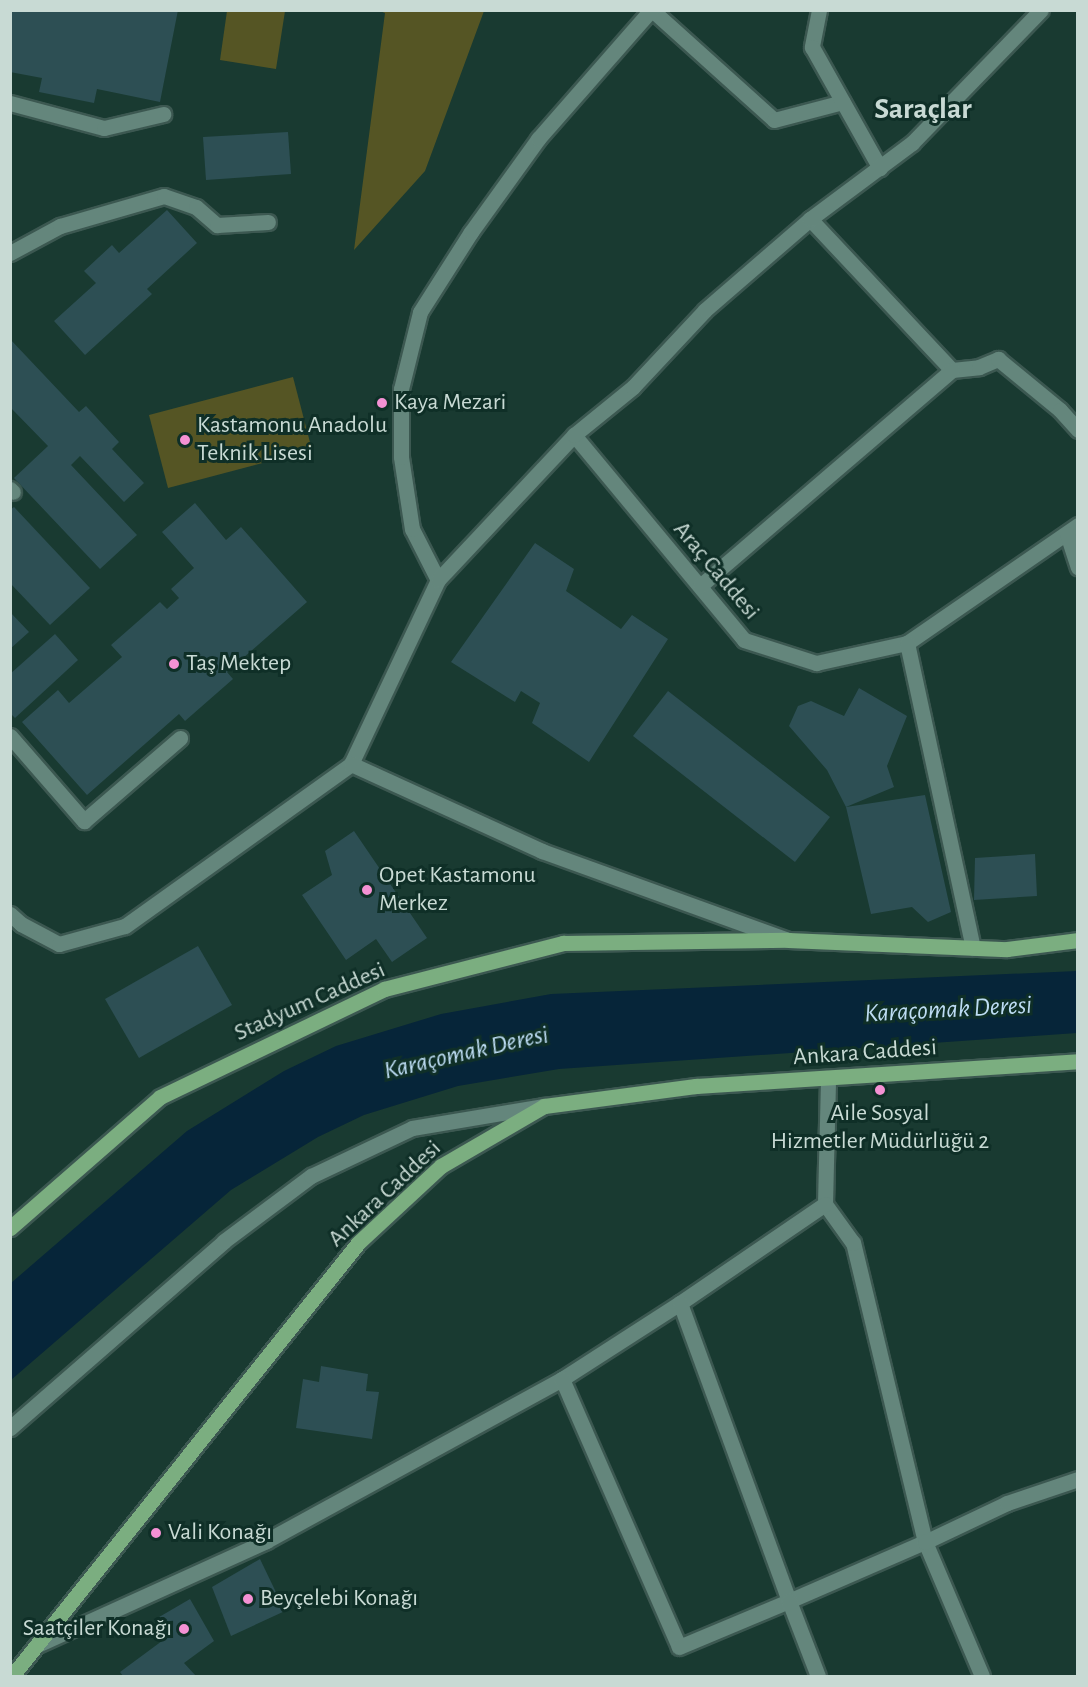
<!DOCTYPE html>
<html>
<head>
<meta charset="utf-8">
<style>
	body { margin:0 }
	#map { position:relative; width:1088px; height:1687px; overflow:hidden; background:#193a31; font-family:"Alegreya Sans",sans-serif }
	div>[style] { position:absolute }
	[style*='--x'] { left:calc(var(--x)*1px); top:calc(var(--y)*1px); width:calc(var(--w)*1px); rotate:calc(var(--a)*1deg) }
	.green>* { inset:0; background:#555524 }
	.water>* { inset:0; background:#062539 }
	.building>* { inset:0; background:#2d4f54 }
	.roads { filter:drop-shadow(2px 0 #3c5851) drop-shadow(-2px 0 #3c5851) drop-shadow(0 2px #3c5851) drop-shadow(0 -2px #3c5851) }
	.minor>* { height:15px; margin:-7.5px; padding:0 7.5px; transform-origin:7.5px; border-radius:7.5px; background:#64867c }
	.major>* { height:15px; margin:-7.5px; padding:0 7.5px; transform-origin:7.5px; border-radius:7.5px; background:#7bae80 }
	.dots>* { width:16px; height:16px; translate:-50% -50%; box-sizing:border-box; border:3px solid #0f2f27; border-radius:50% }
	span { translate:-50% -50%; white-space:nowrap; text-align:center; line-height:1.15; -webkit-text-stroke:6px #0f2f27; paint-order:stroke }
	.poi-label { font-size:24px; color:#c8dad4 }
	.left { translate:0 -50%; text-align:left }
	.right { translate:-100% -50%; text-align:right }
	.street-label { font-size:24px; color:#c8dad4 }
	.water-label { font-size:26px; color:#bddcf3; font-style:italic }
	.district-label { font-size:30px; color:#c8dad4; font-weight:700 }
	.frame { position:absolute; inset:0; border:12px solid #c8dad4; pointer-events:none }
</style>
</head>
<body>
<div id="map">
	<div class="green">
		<i style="clip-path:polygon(227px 11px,285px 11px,276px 69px,220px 60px)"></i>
		<i style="clip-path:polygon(380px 11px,484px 11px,425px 171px,354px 250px,385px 13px)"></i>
		<i style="clip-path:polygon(293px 377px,312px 450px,168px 488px,149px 415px)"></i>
	</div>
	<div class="water">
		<i style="clip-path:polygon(1077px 971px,1077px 1033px,559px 1069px,458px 1086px,364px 1115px,318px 1137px,231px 1190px,11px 1380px,11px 1283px,187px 1131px,284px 1071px,336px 1046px,441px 1014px,551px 994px)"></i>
	</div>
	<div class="building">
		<i style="clip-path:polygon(10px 10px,178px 10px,160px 102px,97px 89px,94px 103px,39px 92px,42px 78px,10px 72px)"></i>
		<i style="clip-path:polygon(288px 132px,291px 174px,206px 180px,203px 137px)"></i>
		<i style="clip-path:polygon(167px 210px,197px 243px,147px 289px,152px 294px,85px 355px,54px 321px,96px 283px,84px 271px,112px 245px,119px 253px)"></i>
		<i style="clip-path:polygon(10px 339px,79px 412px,86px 406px,119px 442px,112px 449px,144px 483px,124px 502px,80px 456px,71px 465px,137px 535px,100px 569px,14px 478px,48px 446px,10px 407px)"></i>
		<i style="clip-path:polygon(195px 503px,226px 540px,241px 527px,307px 602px,227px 672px,233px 679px,185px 721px,179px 714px,87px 795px,22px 722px,58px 690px,69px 703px,122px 657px,111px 645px,160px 602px,167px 609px,179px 598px,171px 589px,194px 568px,162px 532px)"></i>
		<i style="clip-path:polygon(14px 507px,90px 588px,50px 625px,10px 583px,10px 510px)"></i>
		<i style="clip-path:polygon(535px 543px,574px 569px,566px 591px,585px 604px,621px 629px,632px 615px,668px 639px,589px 762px,532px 723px,540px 703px,521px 691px,515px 702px,451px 662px)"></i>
		<i style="clip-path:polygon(10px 612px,29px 632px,10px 649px)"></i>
		<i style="clip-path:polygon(55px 634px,78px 660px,15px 718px,10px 713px,10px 674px)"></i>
		<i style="clip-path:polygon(859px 688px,907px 716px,887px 766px,894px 787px,846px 807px,827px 770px,789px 726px,798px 706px,811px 701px,844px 716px)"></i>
		<i style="clip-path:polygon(668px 691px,830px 817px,795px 862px,633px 736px)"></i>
		<i style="clip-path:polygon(925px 795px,951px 912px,928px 922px,912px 907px,871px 914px,846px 807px)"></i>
		<i style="clip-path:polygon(354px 831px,427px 938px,392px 962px,376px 939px,346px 960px,302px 895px,332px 875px,325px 851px)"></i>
		<i style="clip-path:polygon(1035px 854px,1037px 896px,974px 900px,975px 858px)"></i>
		<i style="clip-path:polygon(198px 946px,232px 1005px,139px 1058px,105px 999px)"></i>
		<i style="clip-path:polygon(321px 1366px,368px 1374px,366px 1391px,379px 1392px,372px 1439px,296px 1428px,303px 1379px,319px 1382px)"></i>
		<i style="clip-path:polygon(260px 1559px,285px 1611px,231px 1636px,212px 1587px)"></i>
		<i style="clip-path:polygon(190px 1599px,214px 1641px,184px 1663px,196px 1676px,123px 1676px,120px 1672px,166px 1638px,154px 1620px)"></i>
	</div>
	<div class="roads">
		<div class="minor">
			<i style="--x:652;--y:10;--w:164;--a:42"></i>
			<i style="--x:774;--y:120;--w:71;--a:-14.6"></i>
			<i style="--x:819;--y:10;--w:38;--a:101"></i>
			<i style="--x:812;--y:47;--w:139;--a:60.7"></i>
			<i style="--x:10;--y:103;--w:97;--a:14.9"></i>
			<i style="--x:104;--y:128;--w:61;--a:-13.3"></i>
			<i style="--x:810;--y:219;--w:207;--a:46.8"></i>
			<i style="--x:952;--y:370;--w:27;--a:-6"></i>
			<i style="--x:979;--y:367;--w:21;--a:-23"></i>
			<i style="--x:998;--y:359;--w:80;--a:39.4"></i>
			<i style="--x:1060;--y:410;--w:27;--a:48"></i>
			<i style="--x:10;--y:253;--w:57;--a:-28.4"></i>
			<i style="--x:60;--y:226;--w:108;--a:-16.1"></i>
			<i style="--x:164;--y:196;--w:34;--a:19"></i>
			<i style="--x:196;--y:207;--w:28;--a:41"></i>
			<i style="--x:217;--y:225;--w:51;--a:-3.4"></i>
			<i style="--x:574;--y:435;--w:266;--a:50.3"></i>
			<i style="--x:744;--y:640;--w:76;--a:17.7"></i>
			<i style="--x:816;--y:663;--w:93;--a:-12.4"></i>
			<i style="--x:907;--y:643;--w:208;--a:-34.6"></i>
			<i style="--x:10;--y:489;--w:4;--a:45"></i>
			<i style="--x:1067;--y:534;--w:35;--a:72"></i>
			<i style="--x:438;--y:580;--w:57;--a:-117"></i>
			<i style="--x:412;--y:529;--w:73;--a:-98.7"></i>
			<i style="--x:401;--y:457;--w:68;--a:-90"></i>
			<i style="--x:401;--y:389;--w:79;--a:-76.1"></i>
			<i style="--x:420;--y:312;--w:95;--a:-57.5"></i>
			<i style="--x:471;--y:232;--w:115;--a:-54.2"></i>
			<i style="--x:538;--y:139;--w:171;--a:-48.8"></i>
			<i style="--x:700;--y:586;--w:332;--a:-40.6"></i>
			<i style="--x:907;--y:643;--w:312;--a:77.8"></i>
			<i style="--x:10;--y:736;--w:113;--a:49"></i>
			<i style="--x:84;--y:821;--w:127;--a:-40.8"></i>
			<i style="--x:351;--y:764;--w:204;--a:-64.7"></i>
			<i style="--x:438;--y:580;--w:199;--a:-46.8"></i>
			<i style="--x:574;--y:435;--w:76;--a:-39.1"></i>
			<i style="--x:633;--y:387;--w:105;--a:-46.9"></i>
			<i style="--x:705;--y:310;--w:139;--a:-40.9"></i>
			<i style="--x:810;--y:219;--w:127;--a:-36.7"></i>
			<i style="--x:912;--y:143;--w:185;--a:-45.9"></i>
			<i style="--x:10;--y:914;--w:15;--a:42"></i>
			<i style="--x:21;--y:924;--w:43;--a:27.8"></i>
			<i style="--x:59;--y:944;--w:68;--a:-15.3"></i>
			<i style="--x:125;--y:926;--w:278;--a:-35.6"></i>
			<i style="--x:351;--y:764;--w:210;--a:24.5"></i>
			<i style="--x:542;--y:851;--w:258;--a:19.9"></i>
			<i style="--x:825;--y:1204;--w:126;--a:-88.6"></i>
			<i style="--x:562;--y:1379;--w:140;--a:-32.8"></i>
			<i style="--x:10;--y:1428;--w:284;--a:-41.1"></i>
			<i style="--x:224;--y:1241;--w:109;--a:-36.8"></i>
			<i style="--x:311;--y:1176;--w:112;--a:-25.4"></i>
			<i style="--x:412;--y:1128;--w:134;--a:-9.5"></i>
			<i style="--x:37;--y:1645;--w:252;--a:-24.4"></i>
			<i style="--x:266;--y:1541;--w:337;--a:-28.7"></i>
			<i style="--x:562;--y:1379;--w:292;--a:66.4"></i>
			<i style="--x:679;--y:1647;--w:119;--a:-22.7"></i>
			<i style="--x:789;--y:1601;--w:148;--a:-23.5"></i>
			<i style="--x:925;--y:1542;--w:308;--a:-103.5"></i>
			<i style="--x:853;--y:1243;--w:48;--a:-125.7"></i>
			<i style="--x:825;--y:1204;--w:176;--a:145.7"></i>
			<i style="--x:680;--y:1303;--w:317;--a:69.9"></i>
			<i style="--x:789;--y:1601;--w:80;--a:68.9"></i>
			<i style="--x:982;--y:1676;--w:146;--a:-113"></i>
			<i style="--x:925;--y:1542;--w:91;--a:-25.4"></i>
			<i style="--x:1007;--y:1503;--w:75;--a:-18.7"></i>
		</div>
		<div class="major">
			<i style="--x:10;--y:1228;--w:199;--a:-41.1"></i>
			<i style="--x:160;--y:1097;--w:249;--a:-25.7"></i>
			<i style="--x:384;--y:989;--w:185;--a:-14.4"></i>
			<i style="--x:563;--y:943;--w:225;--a:-0.8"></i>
			<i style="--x:788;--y:940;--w:219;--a:2.4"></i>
			<i style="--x:1007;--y:949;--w:72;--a:-7.2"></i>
			<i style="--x:12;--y:1676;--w:554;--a:-51.37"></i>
			<i style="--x:358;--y:1243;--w:113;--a:-42.9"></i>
			<i style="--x:441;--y:1166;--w:119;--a:-30.2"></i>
			<i style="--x:544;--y:1106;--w:153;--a:-7.5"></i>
			<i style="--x:696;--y:1086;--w:383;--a:-3.7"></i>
		</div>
	</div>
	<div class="dots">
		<i style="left:382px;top:403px;background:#f491d4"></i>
		<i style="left:185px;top:440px;background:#f491d4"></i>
		<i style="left:174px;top:664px;background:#f491d4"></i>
		<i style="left:367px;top:890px;background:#f491d4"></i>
		<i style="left:880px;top:1090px;background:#f491d4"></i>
		<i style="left:156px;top:1533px;background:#f491d4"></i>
		<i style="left:248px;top:1599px;background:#f491d4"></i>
		<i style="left:184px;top:1629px;background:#f491d4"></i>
	</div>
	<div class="poi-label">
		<span class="left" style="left:394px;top:403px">Kaya Mezari</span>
		<span class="left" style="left:197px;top:440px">Kastamonu Anadolu<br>Teknik Lisesi</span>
		<span class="left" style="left:186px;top:664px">Taş Mektep</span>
		<span class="left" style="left:379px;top:890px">Opet Kastamonu<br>Merkez</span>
		<span style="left:880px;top:1128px">Aile Sosyal<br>Hizmetler Müdürlüğü 2</span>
		<span class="left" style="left:168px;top:1533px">Vali Konağı</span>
		<span class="left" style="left:260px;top:1599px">Beyçelebi Konağı</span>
		<span class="right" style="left:172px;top:1629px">Saatçiler Konağı</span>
	</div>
	<div class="street-label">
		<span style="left:716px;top:571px;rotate:50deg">Araç Caddesi</span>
		<span style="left:310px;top:1002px;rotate:-24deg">Stadyum Caddesi</span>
		<span style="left:865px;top:1053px;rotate:-4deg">Ankara Caddesi</span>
		<span style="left:385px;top:1194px;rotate:-43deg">Ankara Caddesi</span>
	</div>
	<div class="water-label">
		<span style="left:948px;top:1010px;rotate:-3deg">Karaçomak Deresi</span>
		<span style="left:466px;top:1053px;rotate:-13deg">Karaçomak Deresi</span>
	</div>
	<div class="district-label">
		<span style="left:923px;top:109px">Saraçlar</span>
	</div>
	<div class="frame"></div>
</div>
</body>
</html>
